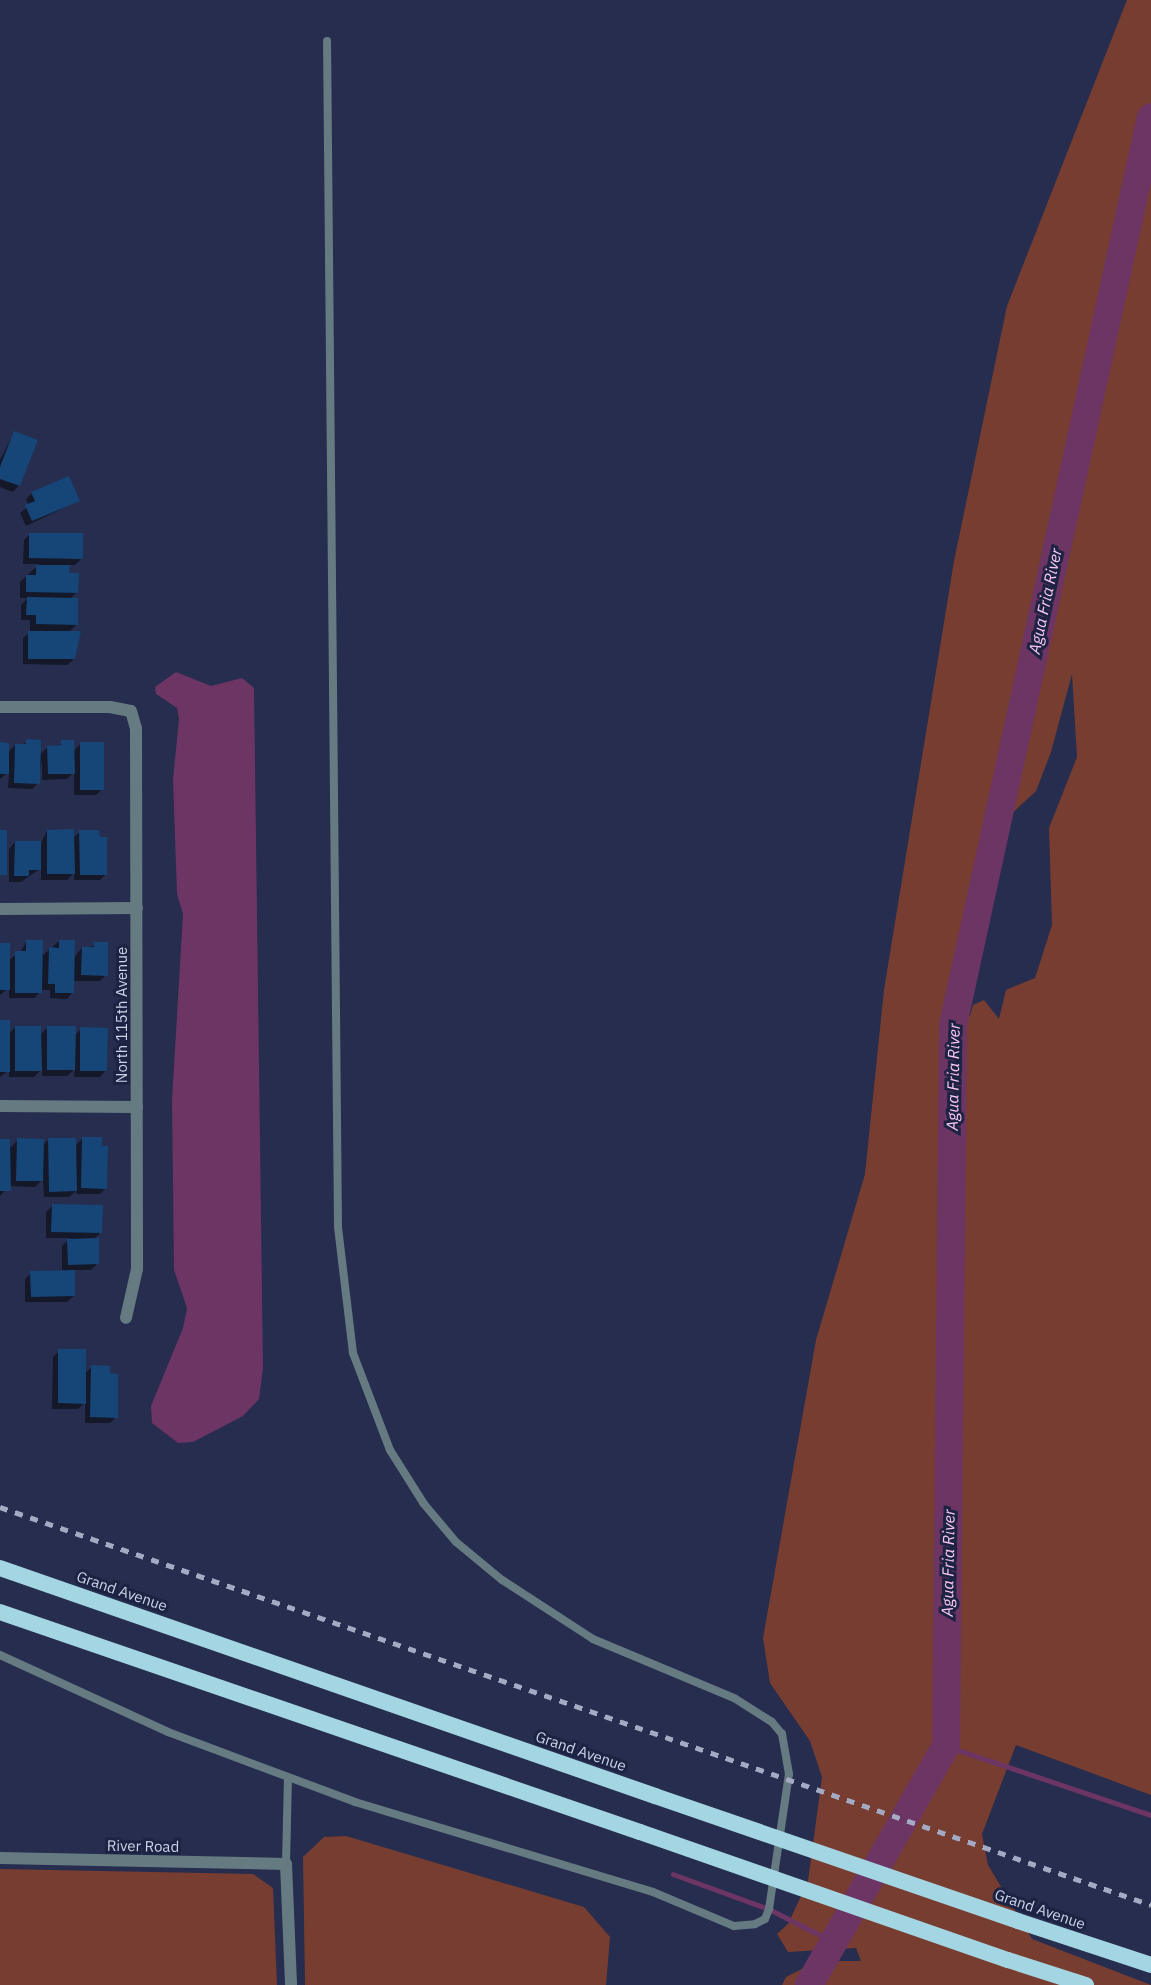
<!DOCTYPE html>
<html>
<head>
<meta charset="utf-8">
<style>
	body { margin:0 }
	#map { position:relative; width:1151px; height:1985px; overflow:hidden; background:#262d4e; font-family:"IBM Plex Sans",sans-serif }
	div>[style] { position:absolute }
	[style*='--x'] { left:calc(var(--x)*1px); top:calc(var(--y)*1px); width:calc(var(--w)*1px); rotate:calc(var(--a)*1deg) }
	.green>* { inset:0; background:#783d31 }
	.water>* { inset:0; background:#6c3564 }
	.shadow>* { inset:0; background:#0007 }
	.stream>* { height:4.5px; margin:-2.25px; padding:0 2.25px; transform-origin:2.25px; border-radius:2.25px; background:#6c3564 }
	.river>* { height:28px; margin:-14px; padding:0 14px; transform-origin:14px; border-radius:14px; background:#6c3564 }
	.building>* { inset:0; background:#164578 }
	.service>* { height:8px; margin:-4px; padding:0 4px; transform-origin:4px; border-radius:4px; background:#657b81 }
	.minor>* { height:12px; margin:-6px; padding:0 6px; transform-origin:6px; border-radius:6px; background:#657b81 }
	.trunk>* { height:16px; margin:-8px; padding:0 8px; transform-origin:8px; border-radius:8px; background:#a3d6e2 }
	.rail>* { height:4.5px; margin-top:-2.25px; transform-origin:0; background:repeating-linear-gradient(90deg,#a4aac3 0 8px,transparent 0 16px) }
	.trunk-bridge>* { height:16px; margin:-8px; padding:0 8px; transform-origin:8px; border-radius:8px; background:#a3d6e2 }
	span { translate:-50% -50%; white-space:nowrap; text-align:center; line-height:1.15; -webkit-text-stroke:6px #1c2343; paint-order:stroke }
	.street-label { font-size:15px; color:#cdd3e9 }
	.water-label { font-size:16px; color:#fac7f0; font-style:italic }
</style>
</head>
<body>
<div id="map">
	<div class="green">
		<i style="clip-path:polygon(evenodd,1127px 0,1151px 0,1151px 1795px,1016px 1745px,982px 1834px,988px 1865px,1032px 1939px,1151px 1985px,782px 1985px,786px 1977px,818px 1961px,861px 1961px,856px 1948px,788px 1952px,777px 1934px,788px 1924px,808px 1881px,822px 1777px,810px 1741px,770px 1683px,763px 1638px,816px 1340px,865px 1174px,884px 990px,954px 561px,1007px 306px,1127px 0,1072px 674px,1077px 757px,1049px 828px,1052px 925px,1035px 978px,1006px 990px,999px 1019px,984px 1000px,973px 1005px,970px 1016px,948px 1012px,981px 842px,1036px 791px,1051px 752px,1072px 674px)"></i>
		<i style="clip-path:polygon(346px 1836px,584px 1907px,610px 1937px,606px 1985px,305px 1985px,303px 1857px,324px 1837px)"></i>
		<i style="clip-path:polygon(0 1869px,253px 1874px,273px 1888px,277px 1985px,0 1985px)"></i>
	</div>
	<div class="water">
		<i style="clip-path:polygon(176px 672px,211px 686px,242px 678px,254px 688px,263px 1368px,259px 1399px,243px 1416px,193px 1442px,178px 1443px,152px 1423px,151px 1406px,183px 1328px,187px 1308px,174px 1270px,172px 1100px,183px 914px,177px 894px,173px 780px,179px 719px,177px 708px,156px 694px,155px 687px)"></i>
	</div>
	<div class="shadow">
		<i style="clip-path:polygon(14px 433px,19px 485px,13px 492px,0 487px,0 460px)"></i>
		<i style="clip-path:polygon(32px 493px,78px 501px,26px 526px,20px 513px,29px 506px,26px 499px)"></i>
		<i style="clip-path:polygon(30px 534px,81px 559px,75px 565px,68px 565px,68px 575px,77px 592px,70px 599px,76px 625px,68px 633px,74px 659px,67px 665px,23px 664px,23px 638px,30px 632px,30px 620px,21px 620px,21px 605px,28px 598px,20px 598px,20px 582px,39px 564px,23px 564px,24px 540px)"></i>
		<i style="clip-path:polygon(40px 741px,39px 755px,48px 747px,72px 742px,73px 752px,81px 743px,102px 789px,96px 795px,74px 795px,74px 772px,67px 779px,42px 780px,42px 760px,38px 783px,32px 789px,8px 788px,9px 772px,0 779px,0 745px,8px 753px,15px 745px)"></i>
		<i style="clip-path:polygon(47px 831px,73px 838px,80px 832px,98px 839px,106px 874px,100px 880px,74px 880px,74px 873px,67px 880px,41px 880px,41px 868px,21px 882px,9px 882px,9px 849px,15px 842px,41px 843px)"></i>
		<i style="clip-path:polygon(59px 941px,74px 957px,82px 948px,107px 944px,106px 975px,100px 981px,73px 981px,73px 992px,67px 999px,50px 998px,50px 990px,41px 990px,35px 998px,9px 998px,9px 988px,0 995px,0 944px,8px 960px,20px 953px,26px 942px,41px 957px)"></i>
		<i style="clip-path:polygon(0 1021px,9px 1034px,15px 1027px,40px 1035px,48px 1027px,74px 1036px,81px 1029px,106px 1070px,100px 1077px,74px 1077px,75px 1069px,67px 1076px,42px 1076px,42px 1069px,34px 1077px,9px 1077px,9px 1070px,0 1077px)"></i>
		<i style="clip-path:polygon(83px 1138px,106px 1188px,100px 1194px,76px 1194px,76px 1191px,69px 1197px,44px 1197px,43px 1179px,35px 1187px,9px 1186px,0 1196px,0 1140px,9px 1149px,18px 1140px,42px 1146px,49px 1139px,75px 1146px)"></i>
		<i style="clip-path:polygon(52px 1206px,101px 1232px,94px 1239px,97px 1264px,91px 1270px,73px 1270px,74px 1296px,67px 1302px,25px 1302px,25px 1279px,31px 1273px,62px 1272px,62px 1246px,70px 1238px,46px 1238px,46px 1212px)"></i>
		<i style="clip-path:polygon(59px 1351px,84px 1374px,92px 1367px,116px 1417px,110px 1423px,85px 1423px,85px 1402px,78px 1409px,52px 1409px,53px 1357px)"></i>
	</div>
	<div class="stream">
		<i style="--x:946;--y:1746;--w:216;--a:18.6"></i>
		<i style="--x:673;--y:1874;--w:102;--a:20"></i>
		<i style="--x:769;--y:1909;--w:73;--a:26.9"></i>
	</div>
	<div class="river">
		<i style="--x:809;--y:1985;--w:275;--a:-60.2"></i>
		<i style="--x:946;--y:1746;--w:721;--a:-89.44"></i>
		<i style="--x:953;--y:1025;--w:929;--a:-77.7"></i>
	</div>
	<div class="building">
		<i style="clip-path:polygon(14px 431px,38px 440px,20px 486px,0 479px,0 467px)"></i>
		<i style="clip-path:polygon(69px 476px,80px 501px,32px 521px,25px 505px,35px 501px,31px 492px)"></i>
		<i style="clip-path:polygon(29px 533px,83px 533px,83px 559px,29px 558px)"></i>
		<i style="clip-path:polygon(36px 565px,70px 565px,69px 573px,79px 573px,78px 593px,26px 592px,26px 575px,36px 575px)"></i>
		<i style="clip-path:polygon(27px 597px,78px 598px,78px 625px,36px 624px,36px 615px,26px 615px)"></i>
		<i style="clip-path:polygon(28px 631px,81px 631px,75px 659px,28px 659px)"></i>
		<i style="clip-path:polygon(26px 739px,41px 740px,40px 784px,14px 783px,15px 744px,26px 744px)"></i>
		<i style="clip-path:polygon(61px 740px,74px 740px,75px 774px,48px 774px,47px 746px,61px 745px)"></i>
		<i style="clip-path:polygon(0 742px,9px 743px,9px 774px,0 774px)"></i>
		<i style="clip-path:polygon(80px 742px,104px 742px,104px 790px,80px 790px)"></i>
		<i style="clip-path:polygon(74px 829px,75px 874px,47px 874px,47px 830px)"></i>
		<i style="clip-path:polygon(0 830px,7px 830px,7px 875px,0 875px)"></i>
		<i style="clip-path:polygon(79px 830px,99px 830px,100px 837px,107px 837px,107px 875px,80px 875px)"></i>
		<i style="clip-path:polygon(15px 841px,41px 841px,41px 870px,29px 870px,29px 876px,14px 876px)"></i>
		<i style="clip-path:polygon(26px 940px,43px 940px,42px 993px,15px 993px,15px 951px,26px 951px)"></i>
		<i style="clip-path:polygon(59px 940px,75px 940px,74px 993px,55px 993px,55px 984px,48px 984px,49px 947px,59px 948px)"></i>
		<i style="clip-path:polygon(94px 942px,108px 942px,108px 976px,81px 975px,82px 947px,94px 947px)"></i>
		<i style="clip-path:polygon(0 943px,10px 943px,10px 990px,0 990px)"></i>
		<i style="clip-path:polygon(0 1020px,10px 1020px,10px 1072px,0 1072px)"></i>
		<i style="clip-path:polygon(15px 1026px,41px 1026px,42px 1071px,15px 1071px)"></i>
		<i style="clip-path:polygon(47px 1026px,76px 1026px,75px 1070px,47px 1070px)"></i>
		<i style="clip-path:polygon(80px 1027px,108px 1028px,107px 1071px,80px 1071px)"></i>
		<i style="clip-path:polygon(82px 1137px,102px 1137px,102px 1146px,108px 1146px,107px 1189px,81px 1188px)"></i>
		<i style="clip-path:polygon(17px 1138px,44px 1139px,43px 1181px,16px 1181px)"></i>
		<i style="clip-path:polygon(48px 1138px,76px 1138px,77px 1191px,49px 1192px)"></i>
		<i style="clip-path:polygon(0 1139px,10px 1139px,11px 1191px,0 1191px)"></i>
		<i style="clip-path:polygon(52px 1204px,103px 1205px,102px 1233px,51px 1232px)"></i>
		<i style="clip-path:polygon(99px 1238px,99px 1264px,68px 1265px,67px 1239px)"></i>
		<i style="clip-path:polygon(75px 1270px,75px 1296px,31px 1297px,30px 1271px)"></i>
		<i style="clip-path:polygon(58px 1349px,86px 1349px,86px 1404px,58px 1403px)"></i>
		<i style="clip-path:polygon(91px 1365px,110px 1366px,110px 1373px,118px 1374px,118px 1418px,90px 1417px)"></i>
	</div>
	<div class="service">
		<i style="--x:0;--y:1655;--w:185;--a:24.6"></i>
		<i style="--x:168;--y:1732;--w:200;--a:20.5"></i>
		<i style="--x:355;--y:1802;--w:311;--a:16.8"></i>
		<i style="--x:653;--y:1892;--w:88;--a:22.8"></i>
		<i style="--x:734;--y:1926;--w:21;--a:-5"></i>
		<i style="--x:755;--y:1924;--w:11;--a:-27"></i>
		<i style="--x:765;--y:1919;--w:11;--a:-68"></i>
		<i style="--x:769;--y:1909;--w:136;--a:-81.6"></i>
		<i style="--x:789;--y:1774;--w:41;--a:-99.9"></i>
		<i style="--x:782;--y:1734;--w:16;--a:-130"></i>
		<i style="--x:772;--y:1722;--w:45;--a:-147.7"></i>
		<i style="--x:734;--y:1698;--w:153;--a:-157.3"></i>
		<i style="--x:593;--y:1639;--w:108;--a:-147"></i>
		<i style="--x:502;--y:1580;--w:60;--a:-140.4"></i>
		<i style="--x:456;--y:1542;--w:50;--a:-130.1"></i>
		<i style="--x:424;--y:1504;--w:64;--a:-122.2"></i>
		<i style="--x:390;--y:1450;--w:104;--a:-110.9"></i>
		<i style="--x:353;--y:1353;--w:127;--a:-96.8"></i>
		<i style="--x:338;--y:1227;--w:1186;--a:-90.53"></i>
		<i style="--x:286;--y:1864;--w:86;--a:-88.7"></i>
	</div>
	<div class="minor">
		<i style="--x:0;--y:707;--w:110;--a:0"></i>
		<i style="--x:110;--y:707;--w:21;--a:11"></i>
		<i style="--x:131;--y:711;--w:18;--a:74"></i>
		<i style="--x:136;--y:728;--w:541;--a:89.89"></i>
		<i style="--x:137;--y:1269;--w:50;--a:102.7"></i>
		<i style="--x:0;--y:909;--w:137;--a:-0.4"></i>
		<i style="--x:0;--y:1106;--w:137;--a:0.4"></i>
		<i style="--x:0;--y:1858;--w:286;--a:1.2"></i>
		<i style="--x:286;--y:1864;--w:121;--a:87.6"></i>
	</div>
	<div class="trunk">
		<i style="--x:0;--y:1568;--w:694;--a:19.19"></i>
		<i style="--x:0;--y:1612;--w:677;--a:18.97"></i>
		<i style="--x:1018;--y:1921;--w:140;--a:18.3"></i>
		<i style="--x:1008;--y:1960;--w:82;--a:17.8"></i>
	</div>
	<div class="rail">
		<i style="--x:0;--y:1507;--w:1218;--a:19.07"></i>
	</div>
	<div class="trunk-bridge">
		<i style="--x:655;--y:1796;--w:384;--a:19"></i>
		<i style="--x:640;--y:1832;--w:390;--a:19.2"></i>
	</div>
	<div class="street-label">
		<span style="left:122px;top:1015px;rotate:-90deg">North 115th Avenue</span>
		<span style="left:122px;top:1591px;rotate:19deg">Grand Avenue</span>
		<span style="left:581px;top:1751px;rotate:19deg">Grand Avenue</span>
		<span style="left:143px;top:1846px;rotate:1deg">River Road</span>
		<span style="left:1040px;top:1909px;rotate:19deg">Grand Avenue</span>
	</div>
	<div class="water-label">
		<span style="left:1045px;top:601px;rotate:-78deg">Agua Fria River</span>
		<span style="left:953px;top:1077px;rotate:-89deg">Agua Fria River</span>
		<span style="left:948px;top:1563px;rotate:-89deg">Agua Fria River</span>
	</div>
</div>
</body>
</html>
